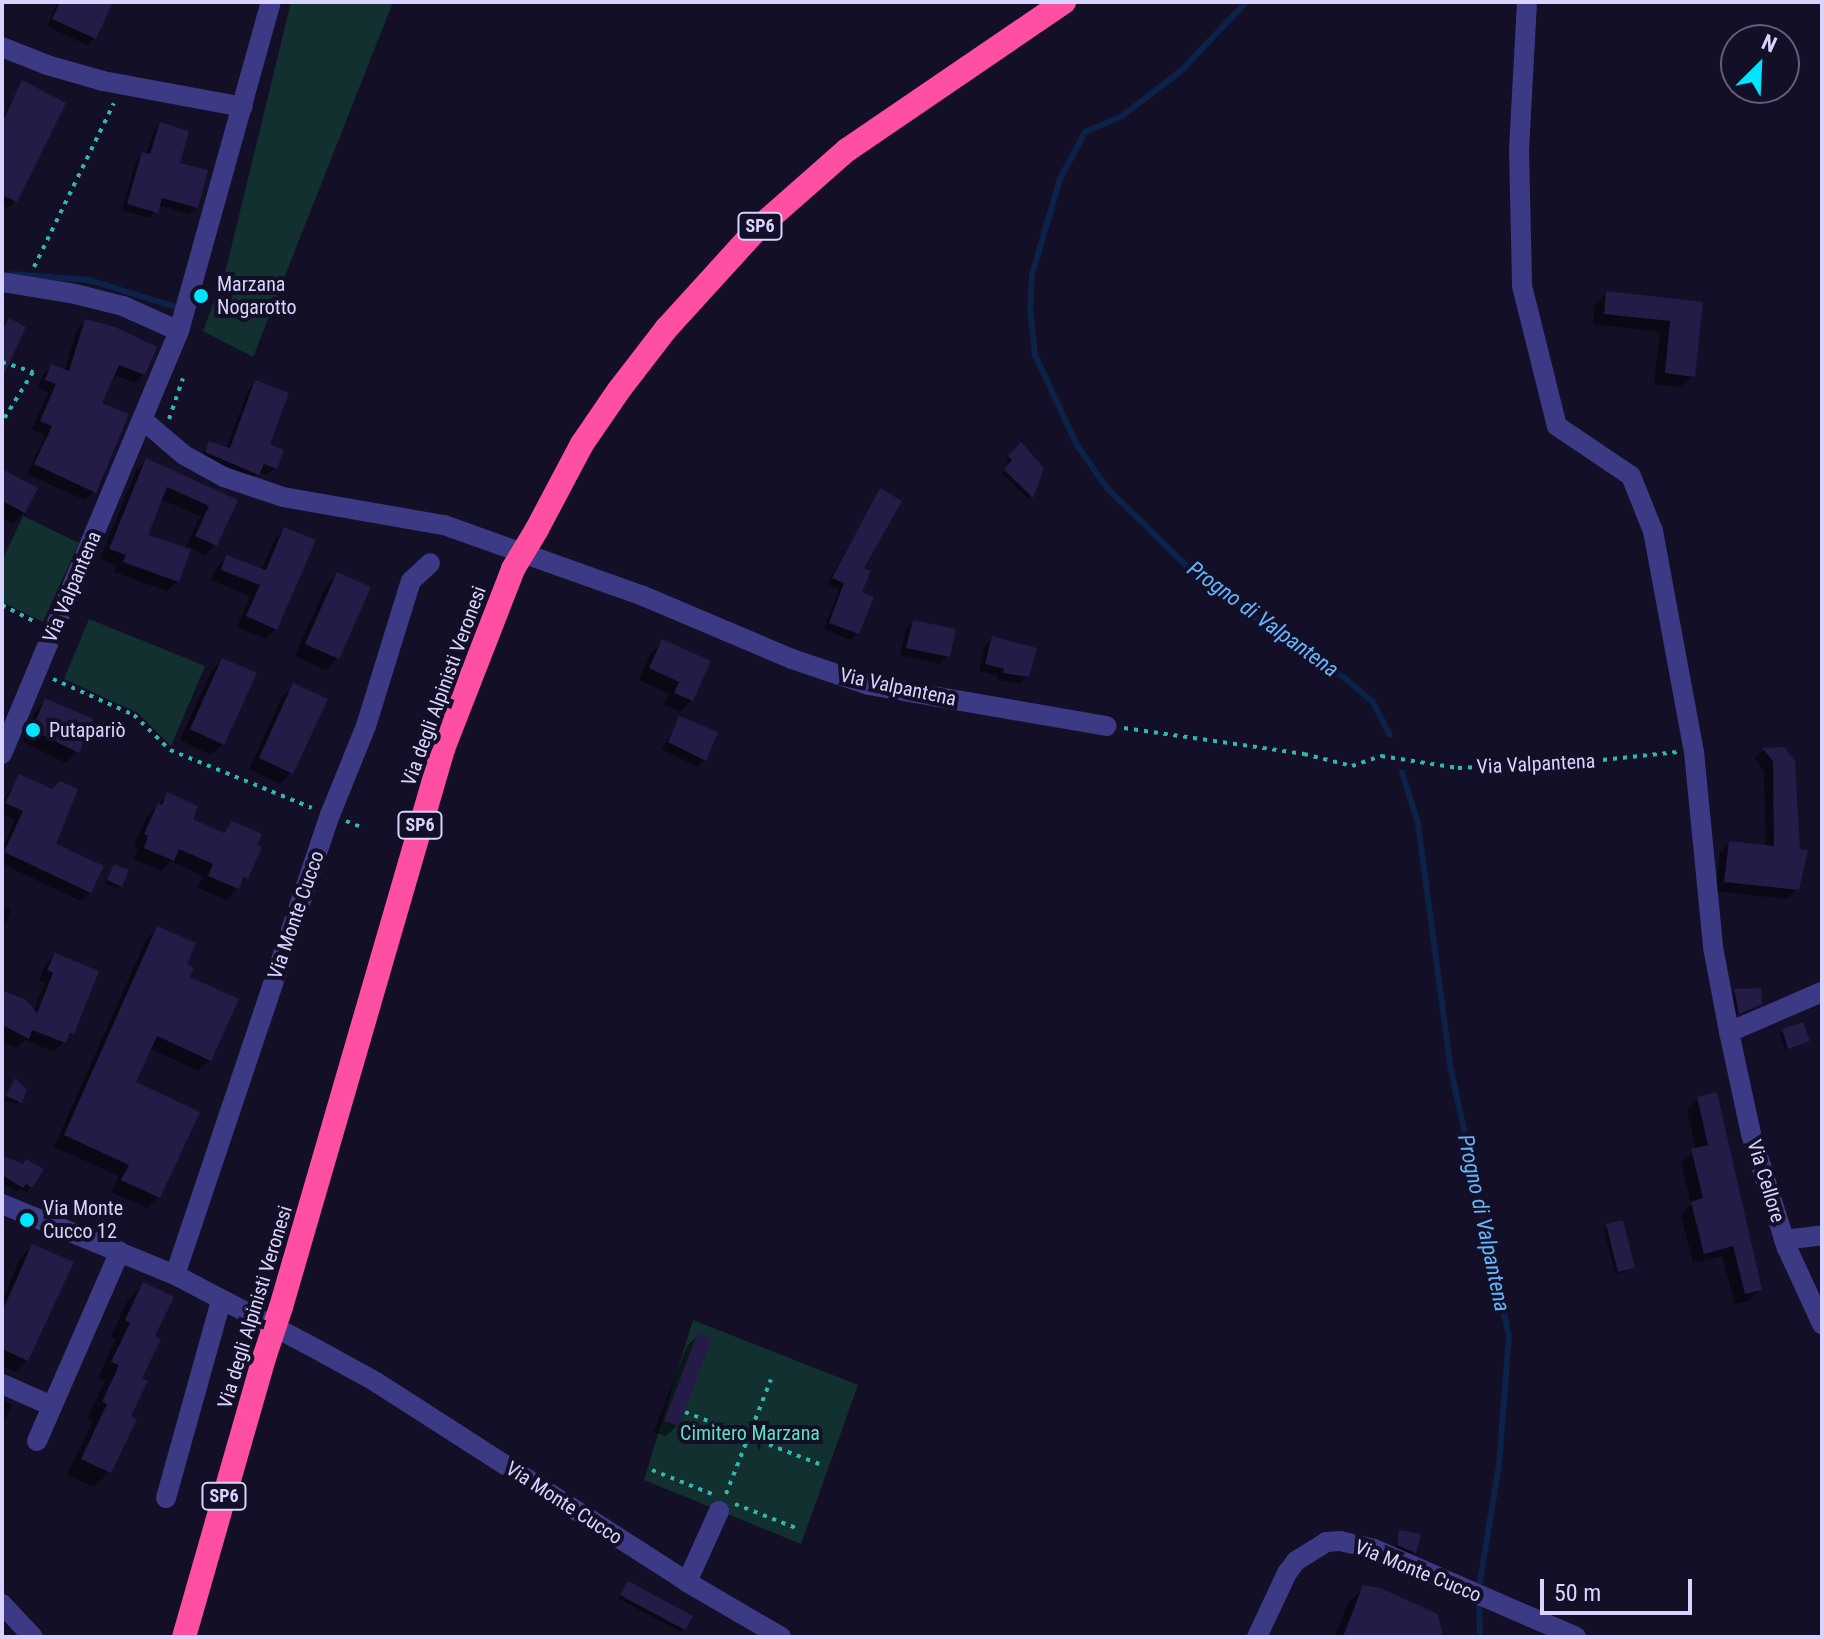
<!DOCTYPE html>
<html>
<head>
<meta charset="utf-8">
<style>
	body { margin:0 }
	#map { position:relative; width:1824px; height:1639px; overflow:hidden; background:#130f26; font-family:"Roboto Condensed",sans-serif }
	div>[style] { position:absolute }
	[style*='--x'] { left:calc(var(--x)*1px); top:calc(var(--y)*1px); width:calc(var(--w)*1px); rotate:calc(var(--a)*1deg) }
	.green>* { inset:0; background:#12302f }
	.shadow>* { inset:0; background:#0007 }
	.stream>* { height:6px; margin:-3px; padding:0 3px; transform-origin:3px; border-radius:3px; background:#0c2248 }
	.building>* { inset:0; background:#241b47 }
	.path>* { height:4px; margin-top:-2px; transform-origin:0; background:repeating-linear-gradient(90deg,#2fb8b0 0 4px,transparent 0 10px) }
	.minor>* { height:20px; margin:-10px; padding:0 10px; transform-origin:10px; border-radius:10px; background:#3d3a85 }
	.highway>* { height:24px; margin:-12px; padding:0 12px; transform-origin:12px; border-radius:12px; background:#ff4fa3 }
	.highway-bridge>* { height:24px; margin:-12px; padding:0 12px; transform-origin:12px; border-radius:12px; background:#ff4fa3 }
	.dots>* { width:22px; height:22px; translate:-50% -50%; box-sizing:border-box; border:4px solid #130f26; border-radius:50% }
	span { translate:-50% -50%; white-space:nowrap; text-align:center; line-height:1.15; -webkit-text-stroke:8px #130f26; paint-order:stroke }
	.shield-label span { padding:2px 6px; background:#130f26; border:2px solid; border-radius:6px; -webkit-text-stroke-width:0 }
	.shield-label { font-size:18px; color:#d9d4ff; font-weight:700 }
	.poi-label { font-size:20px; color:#d9d4ff }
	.left { translate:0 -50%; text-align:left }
	.street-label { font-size:20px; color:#d9d4ff }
	.park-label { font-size:20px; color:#5fe0c0 }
	.water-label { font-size:22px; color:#62b6ff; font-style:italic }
	.frame { position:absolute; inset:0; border:4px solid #d9d4ff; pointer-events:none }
	.north { position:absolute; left:1720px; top:24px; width:80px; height:80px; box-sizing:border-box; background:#130f26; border:2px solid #625e7d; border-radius:50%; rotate:24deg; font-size:22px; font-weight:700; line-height:32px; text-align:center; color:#d9d4ff }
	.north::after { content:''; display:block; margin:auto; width:28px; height:36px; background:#00e5ff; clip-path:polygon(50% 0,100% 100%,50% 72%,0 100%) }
	.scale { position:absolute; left:1540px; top:1579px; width:152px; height:36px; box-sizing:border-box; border:4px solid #d9d4ff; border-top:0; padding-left:10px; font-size:24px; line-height:28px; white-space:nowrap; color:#d9d4ff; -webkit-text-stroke:6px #130f26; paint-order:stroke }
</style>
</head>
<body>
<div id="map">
	<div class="green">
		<i style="clip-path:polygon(291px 2px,393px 2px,253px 357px,203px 331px,226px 269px)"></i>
		<i style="clip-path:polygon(23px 516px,79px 543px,43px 622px,2px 602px,2px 561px)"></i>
		<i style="clip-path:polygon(89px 619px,205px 666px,171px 746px,138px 713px,64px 679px)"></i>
		<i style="clip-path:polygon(693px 1320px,858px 1385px,801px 1544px,644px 1480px)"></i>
	</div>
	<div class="shadow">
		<i style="clip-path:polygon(58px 2px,111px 2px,94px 38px,87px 45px,47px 26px)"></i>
		<i style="clip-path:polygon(23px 82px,63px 103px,15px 201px,8px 208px,2px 205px,2px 118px)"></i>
		<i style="clip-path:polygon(160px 124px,196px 207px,189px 214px,158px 205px,150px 218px,122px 210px,136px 161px,146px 155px,154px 131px)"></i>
		<i style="clip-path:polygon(1607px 293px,1701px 304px,1693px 376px,1681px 387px,1654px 384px,1660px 332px,1593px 324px,1595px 304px)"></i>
		<i style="clip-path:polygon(86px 321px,143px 374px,135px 383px,112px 374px,99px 404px,94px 492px,85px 500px,27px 474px,45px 435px,32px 430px,48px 393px,38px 388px,43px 375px,52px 366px,64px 371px,77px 330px)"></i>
		<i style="clip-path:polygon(256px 382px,275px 467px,267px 475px,258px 472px,249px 482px,198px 460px,210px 443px,226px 449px,248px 391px)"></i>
		<i style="clip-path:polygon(1021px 445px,1042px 469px,1029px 499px,1002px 474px,1010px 464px,1006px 460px)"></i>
		<i style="clip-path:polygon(evenodd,146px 461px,235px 501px,215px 545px,205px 555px,189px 547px,178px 581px,167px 591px,114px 572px,117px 565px,100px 559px,136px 471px,146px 461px,160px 499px,200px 516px,185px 549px,146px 536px,160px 499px)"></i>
		<i style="clip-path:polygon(2px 471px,24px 512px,12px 524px,2px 518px)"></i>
		<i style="clip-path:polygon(880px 491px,861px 569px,857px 633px,851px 640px,824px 629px,839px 589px,827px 584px)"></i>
		<i style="clip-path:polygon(285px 529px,276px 629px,265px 639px,237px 627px,250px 596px,211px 580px,216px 568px,227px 557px,261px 571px,274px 540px)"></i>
		<i style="clip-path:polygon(338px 575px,368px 588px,337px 658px,326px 670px,295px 656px,326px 586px)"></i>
		<i style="clip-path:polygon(913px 622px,948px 656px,940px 664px,900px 655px,906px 629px)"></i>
		<i style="clip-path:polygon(993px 638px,1027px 676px,1020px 683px,997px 680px,998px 676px,979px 671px,985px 646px)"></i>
		<i style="clip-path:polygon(663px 642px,708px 662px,691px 700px,680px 712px,664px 705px,669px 694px,639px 680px,651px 653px)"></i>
		<i style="clip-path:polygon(223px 660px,223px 744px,211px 755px,180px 740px,211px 671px)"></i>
		<i style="clip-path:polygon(294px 686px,291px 772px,280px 784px,249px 769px,282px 697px)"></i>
		<i style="clip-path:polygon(46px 700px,77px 751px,66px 763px,22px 741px,35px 712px)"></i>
		<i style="clip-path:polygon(680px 718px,705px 759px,698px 767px,662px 749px)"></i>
		<i style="clip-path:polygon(1783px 749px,1797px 889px,1787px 899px,1716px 891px,1720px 853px,1730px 843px,1766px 847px,1764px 771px,1754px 758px,1763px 750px)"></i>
		<i style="clip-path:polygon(19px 776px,54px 845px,90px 892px,81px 901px,2px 864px,2px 848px,15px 820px,2px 814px,2px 803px)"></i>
		<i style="clip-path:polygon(167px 795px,190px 820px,222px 834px,233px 823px,246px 878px,226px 900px,198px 888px,203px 876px,171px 861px,161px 871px,134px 859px,138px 848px,134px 846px,147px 817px)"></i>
		<i style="clip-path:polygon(114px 866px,121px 885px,118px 888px,105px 884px)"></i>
		<i style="clip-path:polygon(2px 906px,11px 909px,2px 932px)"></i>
		<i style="clip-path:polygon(157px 928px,184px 965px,210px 1060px,198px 1071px,149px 1048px,133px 1083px,158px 1197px,147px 1208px,111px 1192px,119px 1176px,54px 1147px,146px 940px)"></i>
		<i style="clip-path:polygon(55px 955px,72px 1033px,54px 1052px,25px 1040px,17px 1048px,2px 1041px,2px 992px,33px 1012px,45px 983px,39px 981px,45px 965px)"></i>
		<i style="clip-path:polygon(1735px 991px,1757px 1006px,1736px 1015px,1732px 994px)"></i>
		<i style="clip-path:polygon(1783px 1031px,1807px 1041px,1785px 1050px,1780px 1034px)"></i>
		<i style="clip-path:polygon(15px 1081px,20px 1101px,17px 1104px,4px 1100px)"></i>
		<i style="clip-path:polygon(1698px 1099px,1760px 1290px,1749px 1301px,1735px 1304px,1722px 1256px,1693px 1263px,1681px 1214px,1691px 1204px,1681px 1162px,1696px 1150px,1687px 1110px)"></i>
		<i style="clip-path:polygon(2px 1157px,31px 1187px,26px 1192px,20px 1188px,17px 1192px,2px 1183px)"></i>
		<i style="clip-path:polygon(1607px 1226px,1633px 1267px,1630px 1270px,1615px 1274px,1604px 1229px)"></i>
		<i style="clip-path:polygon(33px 1246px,27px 1360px,15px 1372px,2px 1365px,2px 1301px,21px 1257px)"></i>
		<i style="clip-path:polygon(143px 1285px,153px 1337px,109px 1472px,94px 1487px,67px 1475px,93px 1420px,88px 1418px,105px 1381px,98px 1378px,116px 1339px,111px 1336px,128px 1300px)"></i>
		<i style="clip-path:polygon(698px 1335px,678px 1425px,666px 1436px,654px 1432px,687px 1346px)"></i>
		<i style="clip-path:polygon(2px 1399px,12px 1405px,2px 1427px)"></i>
		<i style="clip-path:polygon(1400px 1532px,1414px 1552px,1411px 1555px,1395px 1548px)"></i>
		<i style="clip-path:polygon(625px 1586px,684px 1629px,681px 1632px,619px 1599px)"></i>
		<i style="clip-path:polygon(1364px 1588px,1441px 1637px,1335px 1637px,1348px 1603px)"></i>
	</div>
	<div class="stream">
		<i style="--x:1246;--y:2;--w:93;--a:133.3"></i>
		<i style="--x:1182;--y:70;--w:76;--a:142.5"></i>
		<i style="--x:1122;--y:116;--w:40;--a:156.6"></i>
		<i style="--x:1085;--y:132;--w:53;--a:118"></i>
		<i style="--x:1060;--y:179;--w:100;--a:106.3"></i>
		<i style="--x:1032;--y:275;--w:33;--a:93"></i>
		<i style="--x:1030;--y:308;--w:47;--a:83.9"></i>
		<i style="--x:1035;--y:355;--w:99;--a:65"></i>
		<i style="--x:1077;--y:445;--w:52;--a:55.1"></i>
		<i style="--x:1107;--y:488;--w:134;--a:44.4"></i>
		<i style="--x:1203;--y:582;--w:171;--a:34.1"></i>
		<i style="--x:1345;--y:678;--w:37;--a:41"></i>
		<i style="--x:1373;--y:702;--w:37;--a:63"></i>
		<i style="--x:13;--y:274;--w:76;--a:4.5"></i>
		<i style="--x:89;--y:280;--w:94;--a:17.3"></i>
		<i style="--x:1402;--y:772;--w:54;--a:72.9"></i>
		<i style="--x:1418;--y:824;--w:248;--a:82.4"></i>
		<i style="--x:1451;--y:1070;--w:272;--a:77.7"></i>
		<i style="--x:1509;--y:1336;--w:129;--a:94.4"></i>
		<i style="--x:1499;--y:1465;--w:118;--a:99.3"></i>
		<i style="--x:1479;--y:1606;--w:31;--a:88"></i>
	</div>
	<div class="building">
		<i style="clip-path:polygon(60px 2px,113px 2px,96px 39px,52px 19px)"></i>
		<i style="clip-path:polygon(22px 80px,66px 103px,17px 202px,2px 195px,2px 123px)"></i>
		<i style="clip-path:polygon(160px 122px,189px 131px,180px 163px,208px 170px,198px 208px,162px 198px,158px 213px,127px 204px,142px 152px,150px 154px)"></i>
		<i style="clip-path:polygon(1606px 291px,1703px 302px,1695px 377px,1665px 373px,1670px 321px,1604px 314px)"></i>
		<i style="clip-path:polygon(9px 318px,26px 327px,2px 379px,2px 331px)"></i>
		<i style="clip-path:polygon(85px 319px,115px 327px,157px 347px,145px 375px,119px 365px,102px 403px,129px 414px,96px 493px,34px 464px,52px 426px,40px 421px,56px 384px,45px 380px,51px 364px,69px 371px)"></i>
		<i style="clip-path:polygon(255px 380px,289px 393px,270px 444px,284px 450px,277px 469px,264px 464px,259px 475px,205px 452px,209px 441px,230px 448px)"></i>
		<i style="clip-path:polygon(1021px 442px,1044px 468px,1033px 498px,1004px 470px,1012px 460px,1008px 456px)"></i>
		<i style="clip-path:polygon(146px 458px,238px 500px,217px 546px,195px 536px,209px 506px,167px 487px,148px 535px,191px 549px,179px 582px,123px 562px,126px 555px,109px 549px)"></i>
		<i style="clip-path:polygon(2px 469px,38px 488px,25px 513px,2px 501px)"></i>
		<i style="clip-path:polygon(880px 488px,902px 501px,864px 568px,871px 571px,862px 592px,874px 597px,859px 634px,829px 623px,844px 583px,832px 578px)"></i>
		<i style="clip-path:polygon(284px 527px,316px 540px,277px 630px,246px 616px,260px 585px,221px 570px,226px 555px,266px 570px)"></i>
		<i style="clip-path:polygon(337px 572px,371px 587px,339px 659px,305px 644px)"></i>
		<i style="clip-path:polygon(913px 620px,956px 629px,950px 657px,906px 648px)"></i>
		<i style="clip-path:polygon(992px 636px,1037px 648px,1029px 677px,1003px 673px,1004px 669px,985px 664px)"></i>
		<i style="clip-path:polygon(662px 639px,711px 661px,693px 701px,674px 693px,679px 682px,649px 668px)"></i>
		<i style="clip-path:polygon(222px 658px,257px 673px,224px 745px,190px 729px)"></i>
		<i style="clip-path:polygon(293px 683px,328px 699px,293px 774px,259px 758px)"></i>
		<i style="clip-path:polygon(45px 698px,93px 719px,79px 753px,32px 730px)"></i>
		<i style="clip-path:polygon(679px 716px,718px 732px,706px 761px,668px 742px)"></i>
		<i style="clip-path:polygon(1784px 747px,1795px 761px,1800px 849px,1808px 850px,1799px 890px,1724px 882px,1729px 841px,1774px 846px,1773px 761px,1762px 748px)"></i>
		<i style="clip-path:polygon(19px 774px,52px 789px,60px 781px,78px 789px,56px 844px,104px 866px,91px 893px,4px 852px,23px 811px,5px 803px)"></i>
		<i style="clip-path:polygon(167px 792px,198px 806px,193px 819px,224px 833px,232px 821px,262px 834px,257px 845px,262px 847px,248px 879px,244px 877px,239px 889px,208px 876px,213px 864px,179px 849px,174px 861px,144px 848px,148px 836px,144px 834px,158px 803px,162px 805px)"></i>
		<i style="clip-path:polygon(114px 864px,129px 870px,122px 887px,107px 880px)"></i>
		<i style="clip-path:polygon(157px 926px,196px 943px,187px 964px,194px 968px,190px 977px,239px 999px,211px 1061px,157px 1036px,136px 1082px,200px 1112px,160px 1198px,121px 1180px,129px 1165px,64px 1135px)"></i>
		<i style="clip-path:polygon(55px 953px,99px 971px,74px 1034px,70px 1033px,66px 1043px,32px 1030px,29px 1039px,2px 1025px,2px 990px,26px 1000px,37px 1013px,53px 973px,47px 970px)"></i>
		<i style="clip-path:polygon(1761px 988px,1762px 1004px,1739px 1014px,1734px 989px)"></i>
		<i style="clip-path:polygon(1803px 1022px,1810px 1041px,1788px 1049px,1782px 1029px)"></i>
		<i style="clip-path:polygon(15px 1078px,27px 1090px,22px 1103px,6px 1096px)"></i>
		<i style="clip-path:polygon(1717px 1092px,1762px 1290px,1745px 1294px,1733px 1246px,1704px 1254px,1691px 1202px,1703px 1198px,1691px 1149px,1708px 1145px,1697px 1097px)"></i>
		<i style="clip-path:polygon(2px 1155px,23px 1164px,26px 1159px,44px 1169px,32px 1188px,26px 1184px,23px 1188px,2px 1175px)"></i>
		<i style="clip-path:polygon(1623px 1220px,1635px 1268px,1618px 1272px,1606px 1224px)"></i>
		<i style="clip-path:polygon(32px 1244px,74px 1262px,28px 1361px,2px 1349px,2px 1312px)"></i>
		<i style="clip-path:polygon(143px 1282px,174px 1297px,155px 1336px,161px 1339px,142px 1378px,148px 1381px,131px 1416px,137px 1419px,111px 1473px,81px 1459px,107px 1404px,102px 1402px,119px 1365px,111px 1362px,130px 1323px,125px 1320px)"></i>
		<i style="clip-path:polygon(698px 1332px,712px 1338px,679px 1426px,664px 1421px)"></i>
		<i style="clip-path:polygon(1399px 1530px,1421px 1534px,1416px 1553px,1397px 1545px)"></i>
		<i style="clip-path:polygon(628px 1581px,693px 1616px,685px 1630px,620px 1595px)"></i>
		<i style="clip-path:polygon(1363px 1585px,1380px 1588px,1438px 1614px,1443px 1637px,1343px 1637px)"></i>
	</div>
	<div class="path">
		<i style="--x:34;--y:267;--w:182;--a:-64"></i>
		<i style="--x:2;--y:362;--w:33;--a:18"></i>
		<i style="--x:33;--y:372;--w:59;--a:121.8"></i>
		<i style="--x:169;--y:419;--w:43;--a:-71.1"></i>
		<i style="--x:2;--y:605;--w:38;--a:27"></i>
		<i style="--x:53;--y:679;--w:89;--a:24"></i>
		<i style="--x:134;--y:715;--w:50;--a:44.2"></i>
		<i style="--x:170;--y:750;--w:153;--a:22.2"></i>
		<i style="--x:1124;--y:728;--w:182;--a:8.2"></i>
		<i style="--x:1304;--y:754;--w:49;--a:14"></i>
		<i style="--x:1352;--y:766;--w:31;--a:-19"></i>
		<i style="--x:1381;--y:756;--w:78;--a:8.9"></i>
		<i style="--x:1458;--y:768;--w:125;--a:-2.7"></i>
		<i style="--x:1583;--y:762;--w:95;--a:-6.1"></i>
		<i style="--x:346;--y:821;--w:16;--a:22"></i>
		<i style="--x:685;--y:1412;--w:149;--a:21.2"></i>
		<i style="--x:652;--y:1470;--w:65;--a:21.8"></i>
		<i style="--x:726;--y:1494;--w:123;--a:-68.6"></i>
		<i style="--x:735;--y:1504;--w:66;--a:21.5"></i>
	</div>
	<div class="minor">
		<i style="--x:1527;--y:2;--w:148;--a:93.1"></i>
		<i style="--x:1519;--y:150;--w:136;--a:88.7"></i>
		<i style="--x:1522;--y:286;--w:144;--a:76"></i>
		<i style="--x:1557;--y:426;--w:89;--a:34"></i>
		<i style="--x:1631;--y:476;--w:59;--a:68.2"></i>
		<i style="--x:1653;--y:531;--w:225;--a:79.5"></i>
		<i style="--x:1694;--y:752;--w:196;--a:84.4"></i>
		<i style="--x:1713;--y:947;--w:86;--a:79.3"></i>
		<i style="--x:1729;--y:1032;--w:104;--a:77.8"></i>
		<i style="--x:1751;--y:1134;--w:120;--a:72.5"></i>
		<i style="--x:1787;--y:1248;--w:84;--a:65.3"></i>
		<i style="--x:2;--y:47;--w:48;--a:21.8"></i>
		<i style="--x:47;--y:65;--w:58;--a:15.9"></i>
		<i style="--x:103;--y:81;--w:142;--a:10.5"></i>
		<i style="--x:2;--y:282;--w:74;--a:9.3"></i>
		<i style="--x:75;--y:294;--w:49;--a:14"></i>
		<i style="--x:123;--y:306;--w:61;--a:24.1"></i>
		<i style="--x:144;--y:421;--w:52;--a:40.4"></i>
		<i style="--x:184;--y:455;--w:46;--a:28.8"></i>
		<i style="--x:224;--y:477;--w:62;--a:18.7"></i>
		<i style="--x:283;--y:497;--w:163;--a:9.9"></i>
		<i style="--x:444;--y:525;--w:209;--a:19.6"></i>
		<i style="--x:641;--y:595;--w:164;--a:23"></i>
		<i style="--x:792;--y:659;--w:81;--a:18.7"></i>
		<i style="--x:869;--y:685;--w:241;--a:9.8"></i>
		<i style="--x:2;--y:754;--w:459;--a:-67.3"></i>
		<i style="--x:179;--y:331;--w:342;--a:-74.4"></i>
		<i style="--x:1729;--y:1032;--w:101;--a:-23.3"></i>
		<i style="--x:2;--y:1204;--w:187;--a:22.3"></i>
		<i style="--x:175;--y:1275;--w:149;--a:27.6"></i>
		<i style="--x:307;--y:1344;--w:79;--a:28.8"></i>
		<i style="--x:376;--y:1382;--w:370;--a:32.7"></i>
		<i style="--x:687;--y:1582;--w:109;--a:30.3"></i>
		<i style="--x:1784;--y:1240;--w:38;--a:-7"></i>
		<i style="--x:175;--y:1275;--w:485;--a:-71.4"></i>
		<i style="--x:330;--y:815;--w:96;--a:-68"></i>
		<i style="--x:366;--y:726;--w:152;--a:-72.8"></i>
		<i style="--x:411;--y:581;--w:26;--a:-43"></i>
		<i style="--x:2;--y:1384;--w:55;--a:23.7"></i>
		<i style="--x:37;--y:1441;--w:207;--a:-66.4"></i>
		<i style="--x:166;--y:1498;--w:205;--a:-74.4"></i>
		<i style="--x:687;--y:1582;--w:78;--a:-65.7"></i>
		<i style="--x:2;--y:1604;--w:45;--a:46.8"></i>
		<i style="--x:1257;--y:1637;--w:71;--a:-64.9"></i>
		<i style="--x:1287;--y:1573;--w:15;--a:-53"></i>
		<i style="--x:1296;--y:1561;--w:36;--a:-32"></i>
		<i style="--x:1326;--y:1542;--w:14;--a:-4"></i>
		<i style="--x:1340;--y:1541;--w:35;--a:13"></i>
		<i style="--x:1374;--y:1549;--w:220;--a:23.5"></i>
	</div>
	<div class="highway">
		<i style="--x:537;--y:529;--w:96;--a:-62.1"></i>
		<i style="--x:582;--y:444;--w:65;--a:-55.6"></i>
		<i style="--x:619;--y:390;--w:77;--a:-52.4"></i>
		<i style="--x:666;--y:329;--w:135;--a:-47.7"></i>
		<i style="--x:757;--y:229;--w:120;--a:-41.3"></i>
		<i style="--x:847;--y:150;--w:263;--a:-34.3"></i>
		<i style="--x:281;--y:1307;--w:581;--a:-73.81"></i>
		<i style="--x:443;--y:749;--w:193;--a:-68.7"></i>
		<i style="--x:184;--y:1637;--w:293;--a:-74"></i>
	</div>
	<div class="highway-bridge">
		<i style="--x:513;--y:569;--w:47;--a:-59"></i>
		<i style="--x:265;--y:1355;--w:51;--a:-71.6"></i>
	</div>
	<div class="dots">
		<i style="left:201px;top:296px;background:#00e5ff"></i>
		<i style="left:33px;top:730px;background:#00e5ff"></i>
		<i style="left:27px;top:1220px;background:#00e5ff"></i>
	</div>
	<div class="shield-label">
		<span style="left:760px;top:226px">SP6</span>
		<span style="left:420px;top:825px">SP6</span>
		<span style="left:224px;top:1496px">SP6</span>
	</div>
	<div class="poi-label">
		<span class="left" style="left:217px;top:296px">Marzana<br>Nogarotto</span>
		<span class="left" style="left:49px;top:730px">Putapariò</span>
		<span class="left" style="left:43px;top:1220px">Via Monte<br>Cucco 12</span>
	</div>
	<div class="street-label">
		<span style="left:72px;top:587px;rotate:-67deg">Via Valpantena</span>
		<span style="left:444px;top:686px;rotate:-70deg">Via degli Alpinisti Veronesi</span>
		<span style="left:898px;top:687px;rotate:12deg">Via Valpantena</span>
		<span style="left:1536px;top:764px;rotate:-3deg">Via Valpantena</span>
		<span style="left:296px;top:915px;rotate:-71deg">Via Monte Cucco</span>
		<span style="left:1766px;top:1181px;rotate:73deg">Via Cellore</span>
		<span style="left:255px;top:1307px;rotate:-73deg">Via degli Alpinisti Veronesi</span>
		<span style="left:564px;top:1503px;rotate:33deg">Via Monte Cucco</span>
		<span style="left:1418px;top:1571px;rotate:22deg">Via Monte Cucco</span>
	</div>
	<div class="park-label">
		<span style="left:750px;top:1433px">Cimitero Marzana</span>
	</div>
	<div class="water-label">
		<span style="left:1263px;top:619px;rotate:36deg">Progno di Valpantena</span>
		<span style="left:1484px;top:1223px;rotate:78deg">Progno di Valpantena</span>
	</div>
	<div class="frame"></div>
	<div class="north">N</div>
	<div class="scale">50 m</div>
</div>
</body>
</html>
